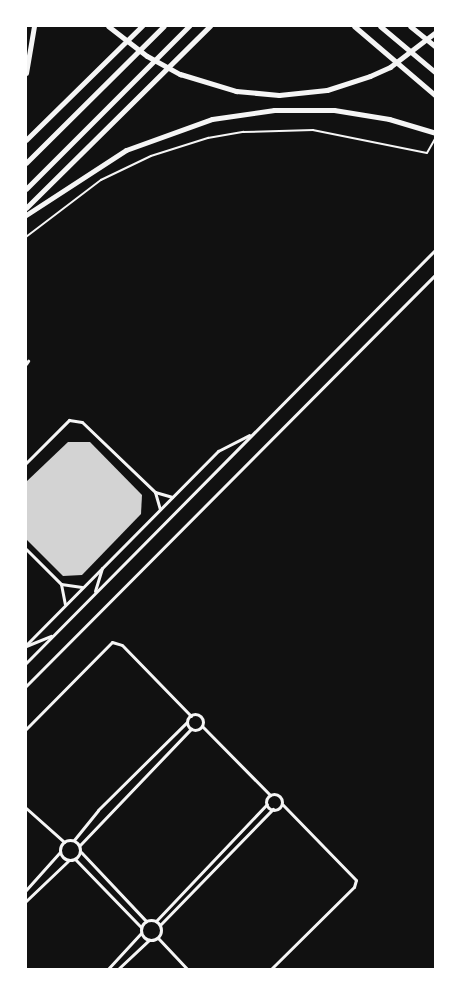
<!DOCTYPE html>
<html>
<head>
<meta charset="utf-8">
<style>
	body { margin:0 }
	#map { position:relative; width:461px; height:995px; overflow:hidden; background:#111; font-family:"Asap Condensed",sans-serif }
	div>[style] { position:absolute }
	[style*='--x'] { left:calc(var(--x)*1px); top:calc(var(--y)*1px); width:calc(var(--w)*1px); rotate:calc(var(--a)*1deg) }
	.building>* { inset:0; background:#d3d3d3 }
	.path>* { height:1.5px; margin:-0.75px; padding:0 0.75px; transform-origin:0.75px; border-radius:0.75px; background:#f5f5f5 }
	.minor>* { height:3px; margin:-1.5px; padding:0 1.5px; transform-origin:1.5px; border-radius:1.5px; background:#f5f5f5 }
	.minor>.ring { margin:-1.5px; padding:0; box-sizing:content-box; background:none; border:3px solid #f5f5f5; border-radius:50% }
	.trunk>* { height:4.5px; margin:-2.25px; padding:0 2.25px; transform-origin:2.25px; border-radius:2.25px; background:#f5f5f5 }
	.motorway>* { height:5px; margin:-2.5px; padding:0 2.5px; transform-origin:2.5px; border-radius:2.5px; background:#f5f5f5 }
	span { translate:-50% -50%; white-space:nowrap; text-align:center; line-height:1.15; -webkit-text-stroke:4.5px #fff; paint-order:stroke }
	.frame { position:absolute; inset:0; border:27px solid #fff; pointer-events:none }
</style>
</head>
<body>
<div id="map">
	<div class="building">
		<i style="clip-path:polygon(68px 442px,90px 442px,142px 495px,141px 514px,82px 575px,63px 576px,26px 539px,26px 482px)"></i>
	</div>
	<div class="path">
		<i style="--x:26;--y:237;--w:94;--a:-37.2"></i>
		<i style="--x:101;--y:180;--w:55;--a:-25.6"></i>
		<i style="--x:151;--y:156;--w:60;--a:-17.5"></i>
		<i style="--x:208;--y:138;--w:36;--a:-10"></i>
		<i style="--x:243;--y:132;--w:70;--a:-1.6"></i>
		<i style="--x:313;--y:130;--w:116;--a:11.4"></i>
		<i style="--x:427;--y:153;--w:16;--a:-60"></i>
	</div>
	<div class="minor">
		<i style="--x:26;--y:364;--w:4;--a:-56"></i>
		<i style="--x:26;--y:463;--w:61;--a:-45"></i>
		<i style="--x:69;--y:420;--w:13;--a:9"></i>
		<i style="--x:82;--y:422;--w:101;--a:43.8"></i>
		<i style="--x:155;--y:492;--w:18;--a:16"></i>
		<i style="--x:155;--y:492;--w:18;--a:74"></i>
		<i style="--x:26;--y:549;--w:49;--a:45"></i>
		<i style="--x:61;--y:584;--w:20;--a:79"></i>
		<i style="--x:61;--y:584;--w:21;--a:8"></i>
		<i style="--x:95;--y:591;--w:24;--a:-73"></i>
		<i style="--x:26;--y:645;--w:273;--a:-45.3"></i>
		<i style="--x:218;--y:451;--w:35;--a:-27"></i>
		<i style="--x:26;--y:646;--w:27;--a:-22"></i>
		<i style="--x:26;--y:663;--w:583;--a:-45.28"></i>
		<i style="--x:26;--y:686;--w:581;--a:-45.14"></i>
		<i class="ring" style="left:187px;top:714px;width:13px;height:13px"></i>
		<i style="--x:202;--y:726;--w:97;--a:45.4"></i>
		<i style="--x:26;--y:729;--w:122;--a:-45.3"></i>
		<i style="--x:112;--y:642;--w:10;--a:17"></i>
		<i style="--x:122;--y:645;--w:99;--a:45.8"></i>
		<i class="ring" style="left:266px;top:794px;width:13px;height:13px"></i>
		<i style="--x:26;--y:808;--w:51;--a:41.8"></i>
		<i class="ring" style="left:60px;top:840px;width:17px;height:17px"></i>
		<i style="--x:74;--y:840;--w:38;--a:-51"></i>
		<i style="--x:98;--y:810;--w:125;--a:-44.7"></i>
		<i style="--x:80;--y:845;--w:161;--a:-46.3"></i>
		<i style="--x:81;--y:852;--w:95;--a:46.7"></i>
		<i style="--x:75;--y:859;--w:95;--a:45.9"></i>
		<i style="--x:26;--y:890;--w:51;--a:-48.2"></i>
		<i style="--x:26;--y:901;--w:58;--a:-43.6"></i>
		<i class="ring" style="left:141px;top:920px;width:17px;height:17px"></i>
		<i style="--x:156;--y:921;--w:161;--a:-46.5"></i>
		<i style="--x:160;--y:925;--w:162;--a:-45.8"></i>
		<i style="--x:158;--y:938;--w:44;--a:46.8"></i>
		<i style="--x:107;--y:970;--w:50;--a:-47.4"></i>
		<i style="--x:117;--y:970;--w:44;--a:-43.2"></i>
		<i style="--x:270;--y:970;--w:118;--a:-44.7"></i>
		<i style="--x:354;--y:887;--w:7;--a:-74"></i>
		<i style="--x:356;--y:880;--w:106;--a:-134.2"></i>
	</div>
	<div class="trunk">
		<i style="--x:26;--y:140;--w:163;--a:-44.5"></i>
		<i style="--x:26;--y:163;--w:194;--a:-44.8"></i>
		<i style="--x:26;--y:189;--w:231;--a:-45"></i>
		<i style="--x:26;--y:208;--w:259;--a:-44.7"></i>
	</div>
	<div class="motorway">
		<i style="--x:108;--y:26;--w:49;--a:37.6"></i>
		<i style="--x:147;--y:56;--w:38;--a:29"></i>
		<i style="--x:180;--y:74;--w:59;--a:16.9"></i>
		<i style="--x:236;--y:91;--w:43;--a:5.3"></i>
		<i style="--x:279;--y:95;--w:48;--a:-5.9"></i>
		<i style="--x:327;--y:90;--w:45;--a:-18"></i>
		<i style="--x:370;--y:76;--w:22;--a:-24"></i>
		<i style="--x:390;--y:67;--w:58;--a:-37.3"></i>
		<i style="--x:354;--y:26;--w:108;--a:40.5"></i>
		<i style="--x:380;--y:26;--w:73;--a:40"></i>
		<i style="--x:410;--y:26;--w:33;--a:39"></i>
		<i style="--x:26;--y:73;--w:48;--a:-80.3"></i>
		<i style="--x:26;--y:215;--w:119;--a:-33"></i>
		<i style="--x:126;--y:150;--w:91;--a:-19.8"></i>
		<i style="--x:212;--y:119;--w:63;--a:-8.3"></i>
		<i style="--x:274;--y:110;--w:60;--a:0"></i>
		<i style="--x:334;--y:110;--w:56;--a:9.3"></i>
		<i style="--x:389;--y:119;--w:49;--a:16.6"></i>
	</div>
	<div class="frame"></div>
</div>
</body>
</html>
